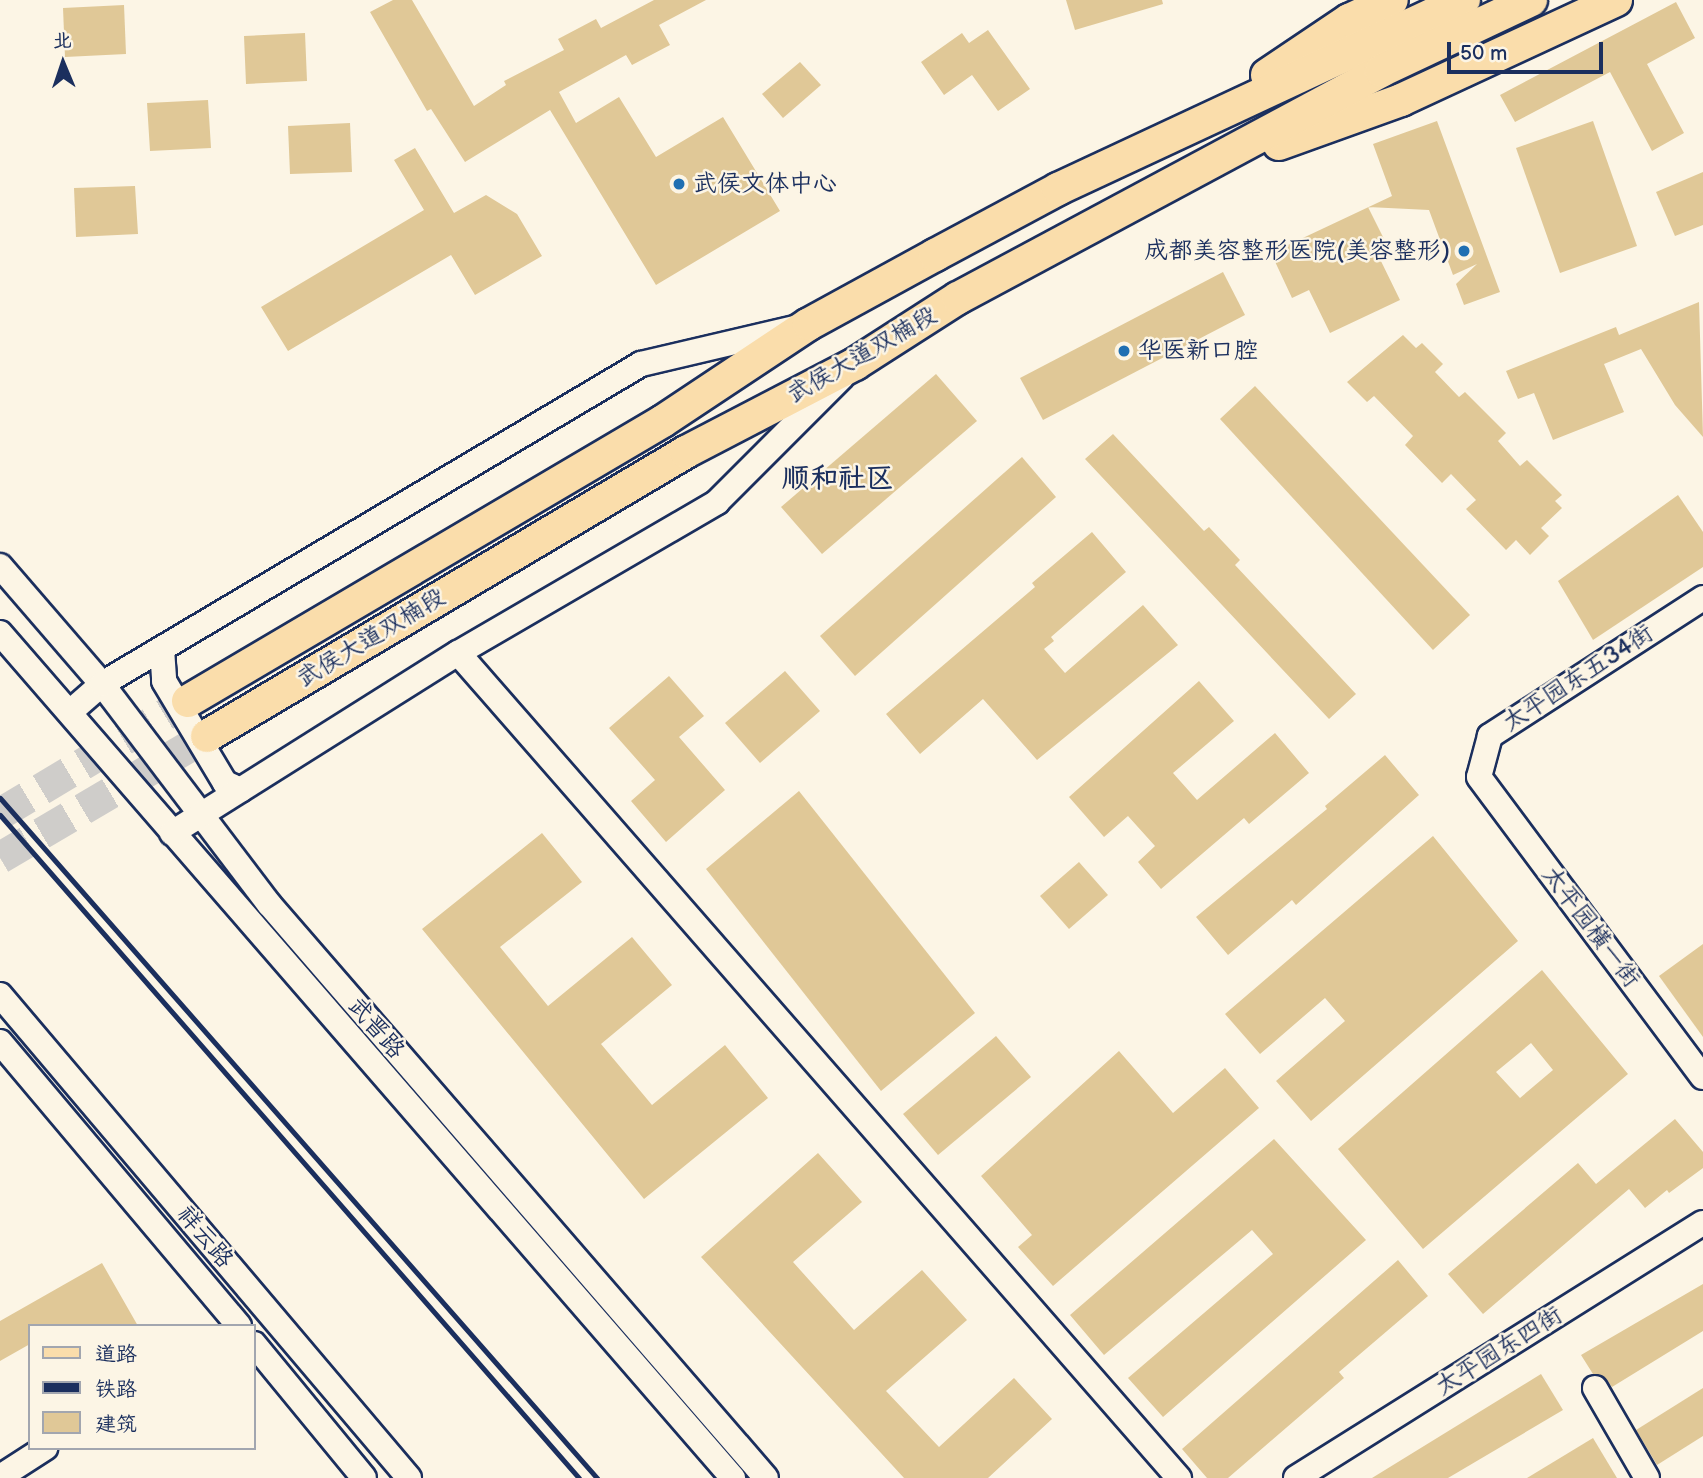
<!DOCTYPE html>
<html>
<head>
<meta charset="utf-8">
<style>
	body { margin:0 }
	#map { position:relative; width:1703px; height:1478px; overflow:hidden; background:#fcf5e5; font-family:"Balsamiq Sans","LXGW WenKai TC",sans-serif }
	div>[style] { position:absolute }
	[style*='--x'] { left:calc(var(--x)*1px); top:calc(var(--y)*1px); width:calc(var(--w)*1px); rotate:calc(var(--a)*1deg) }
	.building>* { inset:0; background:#e0c897 }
	.major-tunnel>* { height:32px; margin-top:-16px; transform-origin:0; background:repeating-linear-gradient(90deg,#cfcdca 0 32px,transparent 0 48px) }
	.roads { filter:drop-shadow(2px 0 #1b2f5e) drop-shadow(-2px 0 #1b2f5e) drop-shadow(0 2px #1b2f5e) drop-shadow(0 -2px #1b2f5e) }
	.minor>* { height:24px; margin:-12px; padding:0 12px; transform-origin:12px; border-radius:12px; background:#fcf5e5 }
	.major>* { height:32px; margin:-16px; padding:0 16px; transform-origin:16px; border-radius:16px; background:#faddab }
	.rail>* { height:5px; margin:-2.5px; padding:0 2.5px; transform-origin:2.5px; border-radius:2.5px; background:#1b2f5e }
	.dots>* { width:19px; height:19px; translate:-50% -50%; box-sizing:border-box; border:4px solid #fcf5e5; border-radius:50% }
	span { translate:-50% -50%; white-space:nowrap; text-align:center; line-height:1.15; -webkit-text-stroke:5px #fcf5e5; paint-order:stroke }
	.poi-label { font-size:24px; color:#1b2f5e }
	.left { translate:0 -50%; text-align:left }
	.right { translate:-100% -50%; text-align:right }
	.street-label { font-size:24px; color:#1b2f5e }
	.quarter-label { font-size:28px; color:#1b2f5e; font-weight:700 }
	.legend { position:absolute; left:28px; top:1324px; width:228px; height:126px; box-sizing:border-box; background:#fcf5e5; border:2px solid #a2a6af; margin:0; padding:9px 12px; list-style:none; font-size:21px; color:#1b2f5e }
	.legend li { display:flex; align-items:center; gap:14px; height:35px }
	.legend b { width:35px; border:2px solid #a2a6af }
	.north { position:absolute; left:28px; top:28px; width:70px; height:70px; -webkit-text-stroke:5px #fcf5e5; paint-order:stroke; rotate:358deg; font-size:19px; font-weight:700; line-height:28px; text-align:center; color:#1b2f5e }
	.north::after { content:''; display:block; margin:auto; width:24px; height:32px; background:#1b2f5e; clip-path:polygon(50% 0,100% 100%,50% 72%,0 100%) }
	.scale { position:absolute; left:1447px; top:42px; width:156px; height:32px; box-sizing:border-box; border:4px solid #1b2f5e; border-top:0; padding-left:9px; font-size:21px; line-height:24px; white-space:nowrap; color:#1b2f5e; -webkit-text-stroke:5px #fcf5e5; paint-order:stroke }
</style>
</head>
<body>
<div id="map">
	<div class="building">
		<i style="clip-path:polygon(393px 0,412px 0,474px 106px,506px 85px,504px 81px,564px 50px,558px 39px,596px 19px,601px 28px,654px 0,706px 0,659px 25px,670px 45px,632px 65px,626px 55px,559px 92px,576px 123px,619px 97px,656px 157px,723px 117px,780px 211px,656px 285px,550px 110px,465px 162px,431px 109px,427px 111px,370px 12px)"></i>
		<i style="clip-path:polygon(1066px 0,1162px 0,1163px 4px,1075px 30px)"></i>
		<i style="clip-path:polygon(1676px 2px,1695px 38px,1647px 64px,1684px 133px,1652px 151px,1610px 72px,1515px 122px,1500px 95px)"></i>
		<i style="clip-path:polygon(124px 5px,126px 54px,65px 57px,63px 8px)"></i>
		<i style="clip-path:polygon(988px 30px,1030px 89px,998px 111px,972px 75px,944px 95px,921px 62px,962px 33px,969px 43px)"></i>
		<i style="clip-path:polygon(305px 33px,307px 81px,246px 84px,244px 36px)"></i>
		<i style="clip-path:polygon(800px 62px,821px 85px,783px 118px,762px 94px)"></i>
		<i style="clip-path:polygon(208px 100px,211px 148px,150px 151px,147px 103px)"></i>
		<i style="clip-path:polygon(1437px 121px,1500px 292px,1464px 305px,1456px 284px,1477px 264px,1453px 275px,1429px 210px,1368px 207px,1389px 249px,1378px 255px,1400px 300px,1330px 333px,1309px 290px,1292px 298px,1271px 253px,1392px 196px,1373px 144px)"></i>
		<i style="clip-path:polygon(1593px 121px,1637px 246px,1560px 273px,1516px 148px)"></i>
		<i style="clip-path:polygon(350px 123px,352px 172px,290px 174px,288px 126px)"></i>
		<i style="clip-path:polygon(415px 148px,454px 213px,486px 195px,517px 214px,542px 256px,475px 295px,451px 255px,288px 351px,261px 307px,424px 210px,394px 160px)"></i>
		<i style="clip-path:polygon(1703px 172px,1703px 225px,1675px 236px,1656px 192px)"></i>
		<i style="clip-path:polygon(135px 186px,138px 234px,76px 237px,74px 188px)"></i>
		<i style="clip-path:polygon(1223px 272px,1245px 315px,1043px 420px,1020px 378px)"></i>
		<i style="clip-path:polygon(1699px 302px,1703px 437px,1675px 405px,1641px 349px,1604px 364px,1624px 412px,1553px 440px,1534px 393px,1518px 399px,1506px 371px,1616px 327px,1619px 335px)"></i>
		<i style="clip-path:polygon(1403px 335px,1416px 348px,1422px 343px,1443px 364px,1435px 372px,1459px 397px,1465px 392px,1506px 433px,1498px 441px,1520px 466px,1527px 460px,1562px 495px,1555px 501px,1562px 508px,1541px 528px,1549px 536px,1530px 555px,1516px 540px,1506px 550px,1466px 509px,1476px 500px,1451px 474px,1442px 483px,1405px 445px,1413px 436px,1374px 396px,1367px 402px,1347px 382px)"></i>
		<i style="clip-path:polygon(936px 374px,977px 421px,822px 554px,781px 507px)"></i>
		<i style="clip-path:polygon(1255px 386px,1470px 615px,1433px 650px,1220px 419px)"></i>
		<i style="clip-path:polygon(1113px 434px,1204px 531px,1209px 527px,1240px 560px,1235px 565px,1356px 694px,1329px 719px,1085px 459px)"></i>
		<i style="clip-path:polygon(1022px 457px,1056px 497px,855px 676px,820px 636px)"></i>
		<i style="clip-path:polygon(1678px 495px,1703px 532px,1703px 567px,1593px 640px,1558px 581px)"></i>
		<i style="clip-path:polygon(1092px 532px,1126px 572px,1051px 637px,1054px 641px,1044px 649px,1065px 673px,1143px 605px,1178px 645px,1037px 760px,983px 699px,920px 754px,886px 714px,1035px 587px,1032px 583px)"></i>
		<i style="clip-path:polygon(785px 671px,820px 711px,760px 763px,725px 723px)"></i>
		<i style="clip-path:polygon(669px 676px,704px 716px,679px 737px,725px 790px,666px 842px,631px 801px,655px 780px,609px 728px)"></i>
		<i style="clip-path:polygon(1199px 681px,1234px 721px,1173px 773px,1197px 800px,1275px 733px,1309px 773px,1249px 824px,1244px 818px,1161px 889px,1138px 862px,1155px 846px,1128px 816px,1104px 837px,1069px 797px)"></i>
		<i style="clip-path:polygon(1385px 755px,1419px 795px,1296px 905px,1292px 900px,1228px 955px,1196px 917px,1327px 809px,1325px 806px)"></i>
		<i style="clip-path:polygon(799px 791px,975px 1013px,881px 1091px,706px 869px)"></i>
		<i style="clip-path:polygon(542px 833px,582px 882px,500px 947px,548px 1006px,632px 937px,672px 985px,601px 1044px,652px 1105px,725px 1045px,768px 1098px,644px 1199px,422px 929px)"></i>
		<i style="clip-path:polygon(1433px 836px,1518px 941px,1311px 1121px,1276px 1081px,1345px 1021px,1325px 998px,1260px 1054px,1225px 1014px)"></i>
		<i style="clip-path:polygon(1079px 862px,1108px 895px,1069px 929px,1040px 896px)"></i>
		<i style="clip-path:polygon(1703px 944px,1703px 1037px,1659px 976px)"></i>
		<i style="clip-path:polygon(evenodd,1542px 970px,1628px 1074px,1423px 1249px,1338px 1149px,1542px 970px,1531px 1043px,1553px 1070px,1520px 1098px,1496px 1072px,1531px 1043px)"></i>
		<i style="clip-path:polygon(996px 1036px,1031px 1077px,938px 1155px,903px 1114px)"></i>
		<i style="clip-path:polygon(1119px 1051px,1173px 1113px,1225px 1068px,1259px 1108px,1053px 1286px,1018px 1247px,1032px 1235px,981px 1176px)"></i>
		<i style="clip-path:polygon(1675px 1119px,1703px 1152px,1703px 1168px,1669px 1193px,1667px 1190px,1645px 1208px,1629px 1189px,1483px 1314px,1448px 1274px,1578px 1163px,1596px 1184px)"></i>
		<i style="clip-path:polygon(1274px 1139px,1366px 1240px,1163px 1417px,1128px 1378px,1273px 1254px,1252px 1230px,1104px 1355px,1070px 1315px)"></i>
		<i style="clip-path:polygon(818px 1153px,862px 1202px,793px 1262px,854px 1330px,922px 1270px,967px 1320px,886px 1391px,939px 1447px,1014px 1378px,1052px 1419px,988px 1478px,904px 1478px,701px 1257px)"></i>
		<i style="clip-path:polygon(1398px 1260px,1428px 1296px,1339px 1372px,1344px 1378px,1228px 1478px,1207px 1478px,1182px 1449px)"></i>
		<i style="clip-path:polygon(102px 1263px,138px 1326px,30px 1326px,30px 1344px,0 1361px,0 1321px)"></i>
		<i style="clip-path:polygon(1703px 1284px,1703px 1331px,1612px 1387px,1603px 1376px,1593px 1374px,1581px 1355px)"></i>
		<i style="clip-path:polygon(1541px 1374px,1563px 1410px,1448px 1478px,1372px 1478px)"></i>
		<i style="clip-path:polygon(1703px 1388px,1703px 1436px,1657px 1465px,1636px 1430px)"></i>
		<i style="clip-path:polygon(1593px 1438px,1617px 1478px,1527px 1478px)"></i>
	</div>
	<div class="major-tunnel">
		<i style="--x:0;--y:814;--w:219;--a:-31"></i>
		<i style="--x:0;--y:858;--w:240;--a:-30.5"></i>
	</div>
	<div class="roads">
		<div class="minor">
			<i style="--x:0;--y:566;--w:156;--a:49.2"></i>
			<i style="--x:102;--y:684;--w:276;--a:52.8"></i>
			<i style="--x:269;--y:904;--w:759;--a:49.11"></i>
			<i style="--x:1703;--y:598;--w:254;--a:147.1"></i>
			<i style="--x:1490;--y:736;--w:42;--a:105"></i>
			<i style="--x:1479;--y:777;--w:374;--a:53.3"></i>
			<i style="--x:0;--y:633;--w:1119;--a:49.06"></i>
			<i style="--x:162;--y:649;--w:32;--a:86"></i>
			<i style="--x:164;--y:681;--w:119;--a:59.1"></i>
			<i style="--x:225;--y:783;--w:17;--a:24"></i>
			<i style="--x:458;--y:653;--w:1096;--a:48.85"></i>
			<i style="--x:70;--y:712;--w:43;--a:-41.2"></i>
			<i style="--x:102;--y:684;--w:627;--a:-30.7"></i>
			<i style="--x:641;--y:364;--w:157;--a:-13.2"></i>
			<i style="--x:172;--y:833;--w:338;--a:-32.2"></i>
			<i style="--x:458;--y:653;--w:300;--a:-30.2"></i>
			<i style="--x:717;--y:502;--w:177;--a:-45"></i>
			<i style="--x:0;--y:995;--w:633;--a:49.74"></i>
			<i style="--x:0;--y:1042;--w:371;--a:49.9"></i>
			<i style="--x:254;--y:1344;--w:173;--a:50.6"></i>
			<i style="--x:1595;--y:1388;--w:104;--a:60"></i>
			<i style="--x:0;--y:1477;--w:54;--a:-32.8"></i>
			<i style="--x:1296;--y:1478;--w:480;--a:-32.1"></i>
		</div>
		<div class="major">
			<i style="--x:1267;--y:75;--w:99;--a:-33.9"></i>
			<i style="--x:1349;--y:20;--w:47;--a:-24.9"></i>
			<i style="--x:1279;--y:144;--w:130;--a:-19.8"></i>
			<i style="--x:1401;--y:100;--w:237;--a:-24.9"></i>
			<i style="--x:188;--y:701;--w:551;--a:-30.52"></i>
			<i style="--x:663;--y:421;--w:175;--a:-33.6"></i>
			<i style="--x:809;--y:324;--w:144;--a:-28.7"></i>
			<i style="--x:935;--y:255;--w:140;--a:-28.2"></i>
			<i style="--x:1058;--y:189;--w:448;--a:-25"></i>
			<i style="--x:207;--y:736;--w:557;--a:-30.66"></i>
			<i style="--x:686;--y:452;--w:191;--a:-27.5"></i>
			<i style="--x:855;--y:364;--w:122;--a:-32.7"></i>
			<i style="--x:958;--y:298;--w:480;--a:-28.2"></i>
			<i style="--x:1381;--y:71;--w:166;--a:-25.3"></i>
		</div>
	</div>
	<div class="rail">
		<i style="--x:0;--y:798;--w:905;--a:48.72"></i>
		<i style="--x:0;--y:815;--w:880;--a:48.87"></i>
	</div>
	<div class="dots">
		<i style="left:679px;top:184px;background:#1f6fb2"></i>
		<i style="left:1464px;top:251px;background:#1f6fb2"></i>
		<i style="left:1124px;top:351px;background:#1f6fb2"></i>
	</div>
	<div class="poi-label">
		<span class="left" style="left:693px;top:184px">武侯文体中心</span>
		<span class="right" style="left:1450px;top:251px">成都美容整形医院(美容整形)</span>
		<span class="left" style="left:1138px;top:351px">华医新口腔</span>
	</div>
	<div class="street-label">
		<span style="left:862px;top:355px;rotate:-30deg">武侯大道双楠段</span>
		<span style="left:371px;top:638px;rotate:-31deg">武侯大道双楠段</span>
		<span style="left:1578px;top:678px;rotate:-33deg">太平园东五34街</span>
		<span style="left:1591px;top:927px;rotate:53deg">太平园横一街</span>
		<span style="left:376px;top:1028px;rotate:49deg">武晋路</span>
		<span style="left:205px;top:1237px;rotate:50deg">祥云路</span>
		<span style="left:1499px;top:1351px;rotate:-32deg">太平园东四街</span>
	</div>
	<div class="quarter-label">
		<span style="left:838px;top:479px">顺和社区</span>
	</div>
	<ul class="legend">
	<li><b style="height:9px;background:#faddab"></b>道路</li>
	<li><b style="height:9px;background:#1b2f5e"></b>铁路</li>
	<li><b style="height:19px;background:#e0c897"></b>建筑</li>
	</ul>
	<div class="north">北</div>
	<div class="scale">50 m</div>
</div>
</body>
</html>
